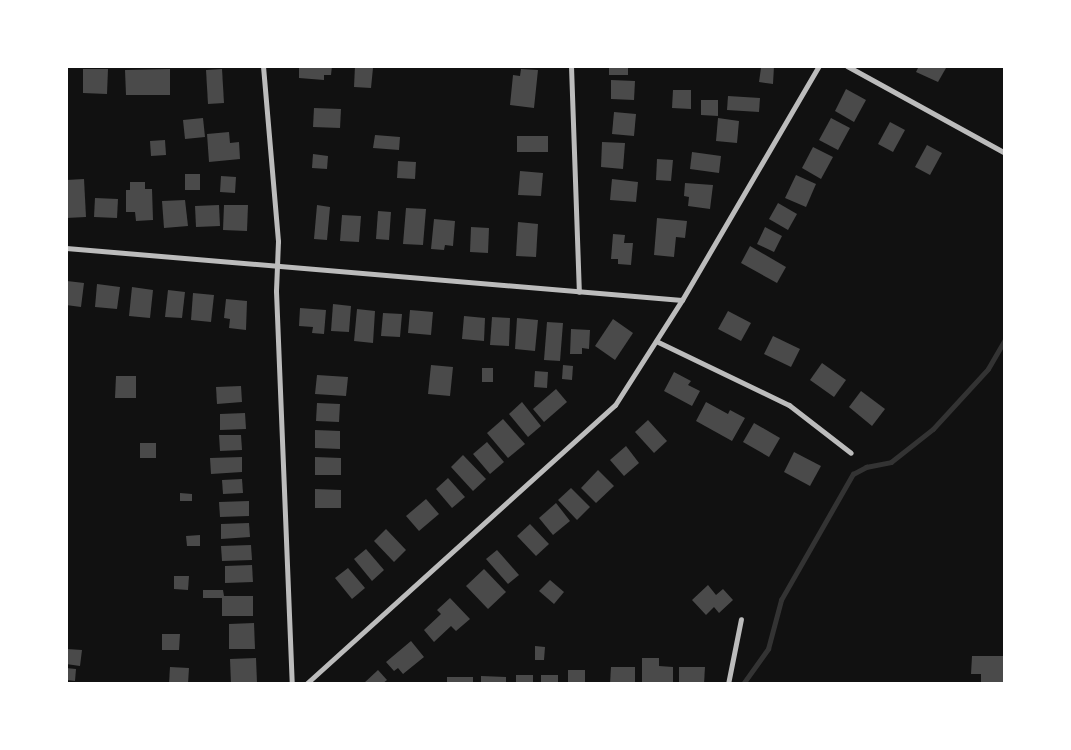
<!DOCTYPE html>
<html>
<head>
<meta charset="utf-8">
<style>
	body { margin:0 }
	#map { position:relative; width:1071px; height:750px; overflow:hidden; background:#111; font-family:"Roboto Serif",serif }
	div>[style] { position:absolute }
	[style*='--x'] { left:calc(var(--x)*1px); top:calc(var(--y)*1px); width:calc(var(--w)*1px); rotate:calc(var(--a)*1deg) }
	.stream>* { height:4.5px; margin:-2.25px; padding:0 2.25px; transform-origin:2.25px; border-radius:2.25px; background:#333 }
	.building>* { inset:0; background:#4a4a4a }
	.minor>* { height:5px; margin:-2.5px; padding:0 2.5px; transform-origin:2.5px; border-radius:2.5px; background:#bcbcbc }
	span { translate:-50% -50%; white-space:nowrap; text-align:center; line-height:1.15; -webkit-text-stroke:4px #fff; paint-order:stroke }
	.frame { position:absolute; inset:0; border:68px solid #fff; pointer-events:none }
</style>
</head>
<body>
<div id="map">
	<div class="stream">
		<i style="--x:743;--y:684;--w:43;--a:-54.5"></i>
		<i style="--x:768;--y:649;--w:51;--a:-75.1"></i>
		<i style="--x:781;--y:600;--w:145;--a:-60.3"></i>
		<i style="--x:853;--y:474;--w:15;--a:-28"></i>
		<i style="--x:866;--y:467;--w:25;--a:-11"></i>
		<i style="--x:891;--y:462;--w:53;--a:-38.2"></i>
		<i style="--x:933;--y:429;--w:81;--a:-47.5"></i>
		<i style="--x:988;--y:369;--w:34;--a:-60"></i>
	</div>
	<div class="building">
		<i style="clip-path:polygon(299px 66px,332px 66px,331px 75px,324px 75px,324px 80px,299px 78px)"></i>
		<i style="clip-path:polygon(355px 66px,373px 68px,371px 88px,354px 87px)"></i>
		<i style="clip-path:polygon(609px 66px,628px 66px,628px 75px,609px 75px)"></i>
		<i style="clip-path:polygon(755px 66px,774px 66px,773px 84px,759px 82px,761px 68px)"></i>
		<i style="clip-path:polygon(919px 66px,943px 66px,946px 68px,938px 82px,916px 72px)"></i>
		<i style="clip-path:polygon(83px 69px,108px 69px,107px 94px,83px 93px)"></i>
		<i style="clip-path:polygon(170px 69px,170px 95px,126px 95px,125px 70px)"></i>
		<i style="clip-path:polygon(222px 69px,224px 103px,208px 104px,206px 70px)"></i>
		<i style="clip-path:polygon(521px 69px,538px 70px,534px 108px,510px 105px,513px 75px,520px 76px)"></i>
		<i style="clip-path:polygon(611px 80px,635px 81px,634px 100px,611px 99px)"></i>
		<i style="clip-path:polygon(846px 89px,866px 100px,854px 122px,835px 111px)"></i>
		<i style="clip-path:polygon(673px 90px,691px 90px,691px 109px,672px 108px)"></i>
		<i style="clip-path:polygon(728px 96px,760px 98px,759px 112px,727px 110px)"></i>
		<i style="clip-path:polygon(701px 100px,718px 100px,718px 116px,701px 115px)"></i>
		<i style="clip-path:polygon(314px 108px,341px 109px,340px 128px,313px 127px)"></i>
		<i style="clip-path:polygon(614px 112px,636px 114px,634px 136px,612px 134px)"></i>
		<i style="clip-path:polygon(203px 118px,205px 137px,185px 139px,183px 120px)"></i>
		<i style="clip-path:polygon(718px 118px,739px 121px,737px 143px,716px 141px)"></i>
		<i style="clip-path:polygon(831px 118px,850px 128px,838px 150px,819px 140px)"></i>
		<i style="clip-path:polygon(890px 122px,905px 130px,893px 152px,878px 144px)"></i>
		<i style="clip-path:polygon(229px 132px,230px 143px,239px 142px,240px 159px,209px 162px,207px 134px)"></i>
		<i style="clip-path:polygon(375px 135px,400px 137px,399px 150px,373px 148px)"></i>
		<i style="clip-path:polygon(517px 136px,548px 136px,548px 152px,517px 152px)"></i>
		<i style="clip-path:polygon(165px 140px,166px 155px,151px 156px,150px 141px)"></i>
		<i style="clip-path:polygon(602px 142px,625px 143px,623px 169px,601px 167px)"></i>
		<i style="clip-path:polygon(927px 145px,942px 153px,930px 175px,915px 167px)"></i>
		<i style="clip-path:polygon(813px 147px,833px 157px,821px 179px,802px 168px)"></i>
		<i style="clip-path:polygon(692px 152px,721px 156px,719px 173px,690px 169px)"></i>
		<i style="clip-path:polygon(313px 154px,328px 156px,327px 169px,312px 168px)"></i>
		<i style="clip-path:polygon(657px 159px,673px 160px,671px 181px,656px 180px)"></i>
		<i style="clip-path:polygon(398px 161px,416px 162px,415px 179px,397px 178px)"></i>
		<i style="clip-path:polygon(520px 171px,543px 173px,541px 196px,518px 195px)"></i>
		<i style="clip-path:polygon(185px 174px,200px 174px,200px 190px,185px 190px)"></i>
		<i style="clip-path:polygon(796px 175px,816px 184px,806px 207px,785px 198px)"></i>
		<i style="clip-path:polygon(221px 176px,236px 177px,235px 193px,220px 192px)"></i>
		<i style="clip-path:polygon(84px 179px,86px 217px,66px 218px,66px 180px)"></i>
		<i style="clip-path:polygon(612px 179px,638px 182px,636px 202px,610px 200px)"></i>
		<i style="clip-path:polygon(130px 182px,145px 182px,145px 189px,152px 189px,153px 220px,136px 221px,135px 212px,126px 212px,126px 190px,130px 190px)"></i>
		<i style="clip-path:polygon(685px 183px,713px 185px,710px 209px,688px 206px,689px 197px,684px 196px)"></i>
		<i style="clip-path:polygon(95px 198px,118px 199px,117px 218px,94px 217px)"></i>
		<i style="clip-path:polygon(185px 200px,188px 226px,164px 228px,162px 201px)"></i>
		<i style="clip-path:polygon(778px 203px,797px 214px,788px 230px,769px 219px)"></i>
		<i style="clip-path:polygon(219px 205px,220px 226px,196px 227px,195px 206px)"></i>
		<i style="clip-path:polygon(224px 205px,248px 205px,247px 231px,223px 230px)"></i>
		<i style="clip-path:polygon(317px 205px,330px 207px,327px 240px,314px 239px)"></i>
		<i style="clip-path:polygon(406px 208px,426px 209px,423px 245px,403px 244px)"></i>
		<i style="clip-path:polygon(378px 211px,391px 212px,389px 240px,376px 239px)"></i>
		<i style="clip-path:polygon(342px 215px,361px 216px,359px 242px,340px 241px)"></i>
		<i style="clip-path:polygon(657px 218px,687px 221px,685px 238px,676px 237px,674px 257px,654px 255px)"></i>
		<i style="clip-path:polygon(434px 219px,455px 221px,453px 246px,445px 245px,444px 250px,431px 249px)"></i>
		<i style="clip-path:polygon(518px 222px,538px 224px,536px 257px,516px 256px)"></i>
		<i style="clip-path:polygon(471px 227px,489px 228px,488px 253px,470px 252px)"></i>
		<i style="clip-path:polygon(765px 227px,782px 236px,774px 252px,757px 244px)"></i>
		<i style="clip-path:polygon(613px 234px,625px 235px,624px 243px,633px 243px,631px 265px,618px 264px,618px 259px,611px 259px)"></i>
		<i style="clip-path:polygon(750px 246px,786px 267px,777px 283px,741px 263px)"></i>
		<i style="clip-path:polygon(67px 281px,84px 283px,81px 307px,66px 305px)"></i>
		<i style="clip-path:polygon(97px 284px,120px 287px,117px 309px,95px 307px)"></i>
		<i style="clip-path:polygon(132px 287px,153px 290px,150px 318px,129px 316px)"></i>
		<i style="clip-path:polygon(168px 290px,185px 292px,182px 318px,165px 317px)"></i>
		<i style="clip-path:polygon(193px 293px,214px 295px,211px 322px,191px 320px)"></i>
		<i style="clip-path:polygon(226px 299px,247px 301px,246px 330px,229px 328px,230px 319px,224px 318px)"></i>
		<i style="clip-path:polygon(333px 304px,351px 306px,349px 332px,331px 331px)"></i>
		<i style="clip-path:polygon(300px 308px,326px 310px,324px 334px,312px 333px,313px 327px,299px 326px)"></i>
		<i style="clip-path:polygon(357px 309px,375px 311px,373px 343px,354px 341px)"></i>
		<i style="clip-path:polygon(410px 310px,433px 312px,431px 335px,408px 333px)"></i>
		<i style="clip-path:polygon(728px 311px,751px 323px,741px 341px,718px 329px)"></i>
		<i style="clip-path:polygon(383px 313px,402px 314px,400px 337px,381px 336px)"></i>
		<i style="clip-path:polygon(464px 316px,485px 318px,484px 341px,462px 339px)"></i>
		<i style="clip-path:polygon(492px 317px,510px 318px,509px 346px,490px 345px)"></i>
		<i style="clip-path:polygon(517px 318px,538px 320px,535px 351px,515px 349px)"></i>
		<i style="clip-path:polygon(613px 319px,633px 333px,615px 360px,595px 346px)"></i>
		<i style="clip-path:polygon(547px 322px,563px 323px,560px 361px,544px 360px)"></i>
		<i style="clip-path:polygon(571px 329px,590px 330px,589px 349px,582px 348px,582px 354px,570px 354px)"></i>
		<i style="clip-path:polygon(773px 336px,800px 349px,791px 367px,764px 354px)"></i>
		<i style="clip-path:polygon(822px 363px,846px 380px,834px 397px,810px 380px)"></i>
		<i style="clip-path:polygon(431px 365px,453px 367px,450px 396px,428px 394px)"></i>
		<i style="clip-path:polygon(563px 365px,573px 366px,572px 380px,562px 379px)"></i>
		<i style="clip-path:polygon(482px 368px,493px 368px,493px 382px,482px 382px)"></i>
		<i style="clip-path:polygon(535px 371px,548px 372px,547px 388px,534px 387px)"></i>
		<i style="clip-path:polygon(674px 372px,691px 381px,688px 385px,700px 391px,692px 406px,664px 391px)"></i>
		<i style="clip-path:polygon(317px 375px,348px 377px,346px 396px,315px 394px)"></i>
		<i style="clip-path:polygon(116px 376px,136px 376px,136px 398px,115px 398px)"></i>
		<i style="clip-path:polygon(241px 386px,242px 402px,217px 404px,216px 387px)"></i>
		<i style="clip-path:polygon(556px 389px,567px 402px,544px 422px,533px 409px)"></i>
		<i style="clip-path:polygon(861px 391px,885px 409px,872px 426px,849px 407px)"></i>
		<i style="clip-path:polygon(522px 402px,541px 426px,528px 437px,509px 414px)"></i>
		<i style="clip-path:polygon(706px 402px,728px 414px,730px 410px,745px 418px,732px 441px,696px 421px)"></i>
		<i style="clip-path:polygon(317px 403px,340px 404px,339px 422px,316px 421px)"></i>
		<i style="clip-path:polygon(245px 413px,246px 429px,220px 430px,220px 414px)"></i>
		<i style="clip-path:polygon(503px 419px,525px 444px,508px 458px,487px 433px)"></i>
		<i style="clip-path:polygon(648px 420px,667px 441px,654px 453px,635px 432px)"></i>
		<i style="clip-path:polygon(754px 423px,780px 438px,769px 457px,743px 442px)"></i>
		<i style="clip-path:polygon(315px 430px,340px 431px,340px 449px,315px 448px)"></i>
		<i style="clip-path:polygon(219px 435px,241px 435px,242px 450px,220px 451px)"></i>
		<i style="clip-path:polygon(487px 442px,504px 462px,490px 474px,473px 454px)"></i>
		<i style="clip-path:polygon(140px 443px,156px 443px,156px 458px,140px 458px)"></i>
		<i style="clip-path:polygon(626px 446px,639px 463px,624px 476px,610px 460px)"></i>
		<i style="clip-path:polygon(794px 452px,821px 466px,810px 486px,784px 472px)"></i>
		<i style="clip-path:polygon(463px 455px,486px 479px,473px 491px,451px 467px)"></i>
		<i style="clip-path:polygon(242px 457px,242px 472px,211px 474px,210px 458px)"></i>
		<i style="clip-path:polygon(315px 457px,341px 458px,341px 475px,315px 475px)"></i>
		<i style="clip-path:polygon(598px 470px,614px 486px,596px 503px,581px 488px)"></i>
		<i style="clip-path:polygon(448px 478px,465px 497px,452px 508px,436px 489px)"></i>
		<i style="clip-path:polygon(242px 479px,243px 493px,223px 494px,222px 480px)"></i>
		<i style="clip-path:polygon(571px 488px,590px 507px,577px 520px,558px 500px)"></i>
		<i style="clip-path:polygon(315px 489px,341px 490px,341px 508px,315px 508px)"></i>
		<i style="clip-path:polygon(180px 493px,192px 494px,192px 501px,180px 501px)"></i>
		<i style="clip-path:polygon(426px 499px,439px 514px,419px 531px,406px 516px)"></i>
		<i style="clip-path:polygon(249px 501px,249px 516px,220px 517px,219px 502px)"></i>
		<i style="clip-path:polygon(556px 503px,570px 521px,553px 535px,539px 518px)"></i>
		<i style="clip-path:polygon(249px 523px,250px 537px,221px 539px,221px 524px)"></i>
		<i style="clip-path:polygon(530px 524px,549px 544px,536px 556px,517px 536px)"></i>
		<i style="clip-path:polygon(386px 529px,406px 550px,394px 562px,374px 541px)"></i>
		<i style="clip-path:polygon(200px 535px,200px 546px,187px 546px,186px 536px)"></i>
		<i style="clip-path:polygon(251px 545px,252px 560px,222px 561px,221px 546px)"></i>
		<i style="clip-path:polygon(366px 549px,384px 570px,372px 581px,354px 559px)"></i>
		<i style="clip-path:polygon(497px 550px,519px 575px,508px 584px,486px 559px)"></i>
		<i style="clip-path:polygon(252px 565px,253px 582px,225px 583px,225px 566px)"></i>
		<i style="clip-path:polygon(348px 568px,365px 588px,352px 599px,335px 578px)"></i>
		<i style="clip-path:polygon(484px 569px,506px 592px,488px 609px,466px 586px)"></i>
		<i style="clip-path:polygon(174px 576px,189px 576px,188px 590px,174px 589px)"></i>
		<i style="clip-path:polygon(550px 580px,564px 592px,554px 604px,539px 591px)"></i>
		<i style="clip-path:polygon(708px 585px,716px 595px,723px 589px,733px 600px,719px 613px,714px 607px,706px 615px,692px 600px)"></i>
		<i style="clip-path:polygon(203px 590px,223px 590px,224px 596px,253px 596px,253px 616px,222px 616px,222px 598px,203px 598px)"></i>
		<i style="clip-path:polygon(450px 598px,470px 619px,456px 631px,451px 626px,434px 642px,424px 630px,441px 614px,437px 610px)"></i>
		<i style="clip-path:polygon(254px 623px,255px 649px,229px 649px,229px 624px)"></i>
		<i style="clip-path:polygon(162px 634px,180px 634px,179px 650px,162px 650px)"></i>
		<i style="clip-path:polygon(411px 641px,424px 657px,403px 674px,398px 668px,394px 671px,386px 662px)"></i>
		<i style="clip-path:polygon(535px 646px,545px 647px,544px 660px,535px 660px)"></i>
		<i style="clip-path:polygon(67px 649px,82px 650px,80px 666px,66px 664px)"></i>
		<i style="clip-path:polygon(972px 656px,1004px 656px,1004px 684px,981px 684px,981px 674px,971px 674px)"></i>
		<i style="clip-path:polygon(256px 658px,257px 683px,231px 684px,230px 659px)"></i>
		<i style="clip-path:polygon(642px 658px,659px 658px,659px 666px,673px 667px,673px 684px,642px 684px)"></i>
		<i style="clip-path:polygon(170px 667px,189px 668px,188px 684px,169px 684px)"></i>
		<i style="clip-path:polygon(611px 667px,635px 667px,635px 684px,610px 684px)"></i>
		<i style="clip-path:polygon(679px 667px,705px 667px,704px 684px,679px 684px)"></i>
		<i style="clip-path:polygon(66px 668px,76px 669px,75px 681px,66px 680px)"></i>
		<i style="clip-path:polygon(378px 670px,387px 680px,382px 684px,363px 684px)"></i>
		<i style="clip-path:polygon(568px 670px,585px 670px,585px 684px,568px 684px)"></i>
		<i style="clip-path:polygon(516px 675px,533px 675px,533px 684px,516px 684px)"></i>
		<i style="clip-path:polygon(541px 675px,558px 675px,558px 684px,541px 684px)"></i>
		<i style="clip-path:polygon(481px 676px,506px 677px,506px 684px,481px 684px)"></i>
		<i style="clip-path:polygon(447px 677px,473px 677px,473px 684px,447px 684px)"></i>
	</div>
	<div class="minor">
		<i style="--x:263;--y:66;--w:176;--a:85.1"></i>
		<i style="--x:278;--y:241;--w:50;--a:92.3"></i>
		<i style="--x:276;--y:291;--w:393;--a:87.7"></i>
		<i style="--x:571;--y:66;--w:226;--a:88"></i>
		<i style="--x:847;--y:66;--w:180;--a:28.8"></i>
		<i style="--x:66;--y:248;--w:618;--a:4.83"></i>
		<i style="--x:656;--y:341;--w:148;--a:25.7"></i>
		<i style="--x:789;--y:405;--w:78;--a:37.7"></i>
		<i style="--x:306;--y:684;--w:416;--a:-42.1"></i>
		<i style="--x:615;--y:405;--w:125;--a:-57.5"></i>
		<i style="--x:682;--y:300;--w:271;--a:-59.7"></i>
		<i style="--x:728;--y:684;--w:66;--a:-78.7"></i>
	</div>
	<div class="frame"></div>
</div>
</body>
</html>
